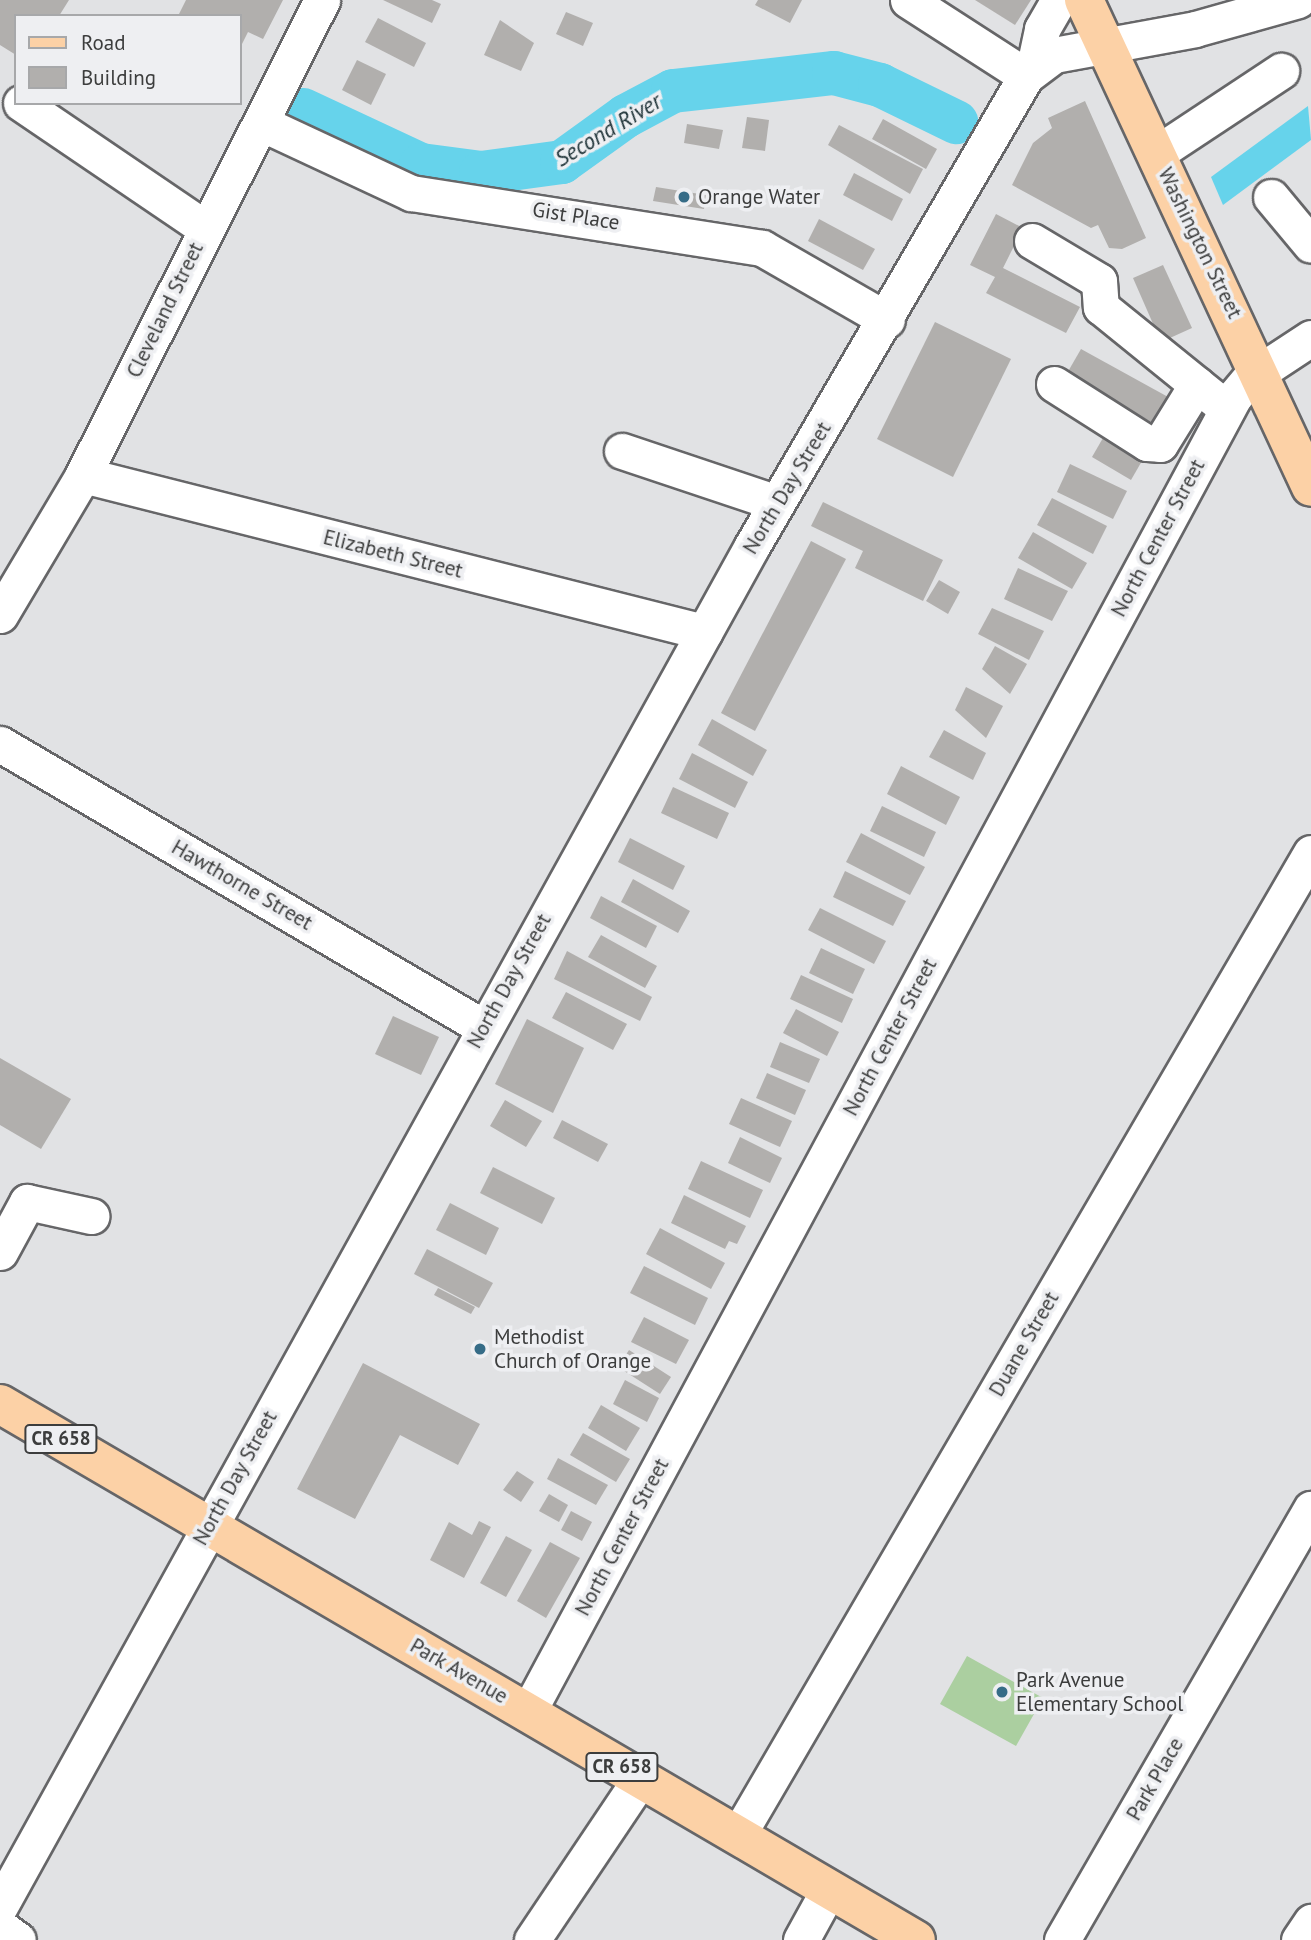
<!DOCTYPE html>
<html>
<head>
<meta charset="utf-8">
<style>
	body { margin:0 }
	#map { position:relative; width:1311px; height:1940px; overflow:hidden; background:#e1e2e4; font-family:"PT Sans",sans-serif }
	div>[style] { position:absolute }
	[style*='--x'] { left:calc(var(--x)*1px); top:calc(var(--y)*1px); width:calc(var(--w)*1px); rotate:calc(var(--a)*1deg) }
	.green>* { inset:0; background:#abcfa0 }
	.water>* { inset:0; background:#66d3eb }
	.river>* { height:44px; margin:-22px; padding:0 22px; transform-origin:22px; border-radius:22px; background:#66d3eb }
	.building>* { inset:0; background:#b1afad }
	.roads { filter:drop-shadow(2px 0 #666668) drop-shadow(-2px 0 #666668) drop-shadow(0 2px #666668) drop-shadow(0 -2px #666668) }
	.minor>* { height:35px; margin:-17.5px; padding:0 17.5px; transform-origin:17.5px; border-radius:17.5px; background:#fff }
	.major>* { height:38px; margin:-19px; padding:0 19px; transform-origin:19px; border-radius:19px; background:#fcd1a6 }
	.dots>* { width:19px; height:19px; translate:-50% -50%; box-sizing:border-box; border:4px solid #eeeff2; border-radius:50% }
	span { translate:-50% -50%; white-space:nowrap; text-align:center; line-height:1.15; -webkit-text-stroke:7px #eeeff2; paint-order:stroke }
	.shield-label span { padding:2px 5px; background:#eeeff2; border:2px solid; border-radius:5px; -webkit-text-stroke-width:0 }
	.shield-label { font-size:19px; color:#3c3d3d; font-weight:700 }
	.poi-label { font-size:21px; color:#3c3d3d }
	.left { translate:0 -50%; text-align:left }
	.street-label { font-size:21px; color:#3c3d3d }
	.water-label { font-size:23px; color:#1c3035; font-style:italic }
	.legend { position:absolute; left:14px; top:14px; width:228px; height:91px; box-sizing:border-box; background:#eeeff2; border:2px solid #a7a8aa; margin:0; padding:9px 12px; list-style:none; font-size:21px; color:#3c3d3d }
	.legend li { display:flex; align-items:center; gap:14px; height:35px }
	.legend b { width:35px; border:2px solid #a7a8aa }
</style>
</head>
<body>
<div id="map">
	<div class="green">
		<i style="clip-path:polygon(967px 1656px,1043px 1698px,1016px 1746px,940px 1704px)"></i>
	</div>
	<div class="water">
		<i style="clip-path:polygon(1308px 106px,1311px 140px,1223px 205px,1211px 177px)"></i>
	</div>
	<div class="river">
		<i style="--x:303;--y:110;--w:130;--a:25"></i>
		<i style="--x:421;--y:165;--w:61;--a:7.6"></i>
		<i style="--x:481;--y:173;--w:82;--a:-7.7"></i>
		<i style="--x:562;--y:162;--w:79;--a:-35.7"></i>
		<i style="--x:626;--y:116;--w:53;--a:-28"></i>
		<i style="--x:673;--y:91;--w:162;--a:-6.4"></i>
		<i style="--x:834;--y:73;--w:48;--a:14.6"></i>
		<i style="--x:880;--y:85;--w:85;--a:26"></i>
	</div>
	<div class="building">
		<i style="clip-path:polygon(0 0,69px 0,59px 16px,16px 16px,16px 55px,0 45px)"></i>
		<i style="clip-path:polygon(186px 0,283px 0,263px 39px,248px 32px,240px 48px,240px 16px,178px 16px)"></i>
		<i style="clip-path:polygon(383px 0,432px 0,441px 4px,432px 23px)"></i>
		<i style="clip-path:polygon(758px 0,802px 0,790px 23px,755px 5px)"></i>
		<i style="clip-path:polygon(975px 0,1031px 0,1015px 25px)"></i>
		<i style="clip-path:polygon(566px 12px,593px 23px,583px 46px,556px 34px)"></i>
		<i style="clip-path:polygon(378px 18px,426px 43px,414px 67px,365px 42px)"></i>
		<i style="clip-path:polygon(500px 20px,534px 43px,521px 71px,484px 55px)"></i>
		<i style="clip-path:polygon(357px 60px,386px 74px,371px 105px,342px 90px)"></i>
		<i style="clip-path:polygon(1085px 101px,1146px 238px,1122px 249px,1109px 248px,1098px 225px,1091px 228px,1012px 185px,1033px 143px,1052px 128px,1048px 118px)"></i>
		<i style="clip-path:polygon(747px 117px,769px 120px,765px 151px,742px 148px)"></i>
		<i style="clip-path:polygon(883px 119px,937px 149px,926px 169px,872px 139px)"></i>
		<i style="clip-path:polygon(687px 124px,723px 130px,719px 149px,684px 143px)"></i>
		<i style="clip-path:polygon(839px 125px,923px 169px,910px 194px,828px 145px)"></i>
		<i style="clip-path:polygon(854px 173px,903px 199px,892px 221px,843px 195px)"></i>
		<i style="clip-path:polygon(656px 187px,706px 195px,704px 209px,653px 201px)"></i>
		<i style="clip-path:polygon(996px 214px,1023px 228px,1003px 268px,1080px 307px,1066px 333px,986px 293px,995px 277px,970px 265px)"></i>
		<i style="clip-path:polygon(819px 219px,875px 249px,863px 270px,808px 241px)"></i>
		<i style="clip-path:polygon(1163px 265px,1192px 328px,1161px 342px,1133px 278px)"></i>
		<i style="clip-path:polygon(935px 322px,1011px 359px,953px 477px,877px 439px)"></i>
		<i style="clip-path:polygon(1081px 349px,1179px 403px,1164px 429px,1066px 375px)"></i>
		<i style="clip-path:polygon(1107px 431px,1146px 454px,1131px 480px,1092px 457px)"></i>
		<i style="clip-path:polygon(1070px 464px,1127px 491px,1113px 519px,1057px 492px)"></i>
		<i style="clip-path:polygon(1052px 498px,1107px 526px,1093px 554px,1037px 525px)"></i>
		<i style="clip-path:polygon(823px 502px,943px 560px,923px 601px,855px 568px,863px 551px,811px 526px)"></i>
		<i style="clip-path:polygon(1033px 532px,1087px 563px,1072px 589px,1018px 558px)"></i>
		<i style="clip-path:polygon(811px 541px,846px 559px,755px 731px,721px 713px)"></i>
		<i style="clip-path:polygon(1018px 568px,1068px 591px,1052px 621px,1004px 599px)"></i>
		<i style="clip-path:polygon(939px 580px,960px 592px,948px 614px,926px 601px)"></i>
		<i style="clip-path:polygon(992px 608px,1044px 631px,1029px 660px,978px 634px)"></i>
		<i style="clip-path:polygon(995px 646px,1027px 664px,1010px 694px,982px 669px)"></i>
		<i style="clip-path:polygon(966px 687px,1003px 706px,986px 738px,955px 710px)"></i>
		<i style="clip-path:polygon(712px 719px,767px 750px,753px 776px,698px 745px)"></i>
		<i style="clip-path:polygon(944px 730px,986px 753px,973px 780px,929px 757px)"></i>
		<i style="clip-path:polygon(692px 753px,748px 782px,735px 808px,679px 779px)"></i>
		<i style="clip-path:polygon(901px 766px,960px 797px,946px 825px,887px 794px)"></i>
		<i style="clip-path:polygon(673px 787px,729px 813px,717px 839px,661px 813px)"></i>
		<i style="clip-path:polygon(882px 806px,936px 832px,924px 857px,870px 831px)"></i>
		<i style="clip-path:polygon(861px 833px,925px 867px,910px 895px,846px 862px)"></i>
		<i style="clip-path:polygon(630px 838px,685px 866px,673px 890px,618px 862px)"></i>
		<i style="clip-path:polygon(845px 871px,906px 901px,893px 926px,833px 897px)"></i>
		<i style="clip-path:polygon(633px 879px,690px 911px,678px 933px,621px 902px)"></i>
		<i style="clip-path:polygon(601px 896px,657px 926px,646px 948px,590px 918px)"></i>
		<i style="clip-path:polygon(820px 908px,886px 941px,874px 964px,808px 930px)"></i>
		<i style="clip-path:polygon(601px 935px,657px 966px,645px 988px,588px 957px)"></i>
		<i style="clip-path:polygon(821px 948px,865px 969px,853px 994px,809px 973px)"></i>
		<i style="clip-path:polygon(567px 951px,652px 997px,640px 1021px,554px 979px)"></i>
		<i style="clip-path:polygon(801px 975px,853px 999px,842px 1023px,790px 999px)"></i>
		<i style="clip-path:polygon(566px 992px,627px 1024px,613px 1050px,552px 1018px)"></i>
		<i style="clip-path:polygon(796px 1009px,839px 1032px,827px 1056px,783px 1033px)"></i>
		<i style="clip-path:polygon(393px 1016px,439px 1037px,421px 1075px,375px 1054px)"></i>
		<i style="clip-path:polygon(527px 1019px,584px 1048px,553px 1113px,495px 1084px)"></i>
		<i style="clip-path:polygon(780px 1042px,820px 1059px,809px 1083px,770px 1067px)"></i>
		<i style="clip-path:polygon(0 1058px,71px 1099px,41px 1149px,0 1125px)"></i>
		<i style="clip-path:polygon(767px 1073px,806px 1090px,795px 1115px,756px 1098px)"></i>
		<i style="clip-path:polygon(741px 1098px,792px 1121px,780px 1147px,729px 1124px)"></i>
		<i style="clip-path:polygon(505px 1100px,542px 1121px,526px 1147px,490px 1126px)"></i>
		<i style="clip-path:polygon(562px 1120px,608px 1144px,598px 1162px,553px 1138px)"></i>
		<i style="clip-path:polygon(740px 1137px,782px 1158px,770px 1183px,728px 1163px)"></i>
		<i style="clip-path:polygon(701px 1161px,763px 1190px,750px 1218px,688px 1189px)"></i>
		<i style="clip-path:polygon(493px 1167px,555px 1198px,542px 1224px,480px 1193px)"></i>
		<i style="clip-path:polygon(684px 1195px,746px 1226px,737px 1244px,729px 1241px,725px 1249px,671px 1223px)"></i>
		<i style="clip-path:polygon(450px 1203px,499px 1228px,486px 1255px,436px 1230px)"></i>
		<i style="clip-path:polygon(660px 1228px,725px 1263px,711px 1289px,646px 1254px)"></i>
		<i style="clip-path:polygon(427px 1249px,493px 1283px,479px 1308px,414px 1274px)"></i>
		<i style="clip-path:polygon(644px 1266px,708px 1298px,695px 1325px,630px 1293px)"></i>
		<i style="clip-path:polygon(438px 1288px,475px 1307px,471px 1314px,434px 1295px)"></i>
		<i style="clip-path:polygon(644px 1317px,689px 1340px,676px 1364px,631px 1342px)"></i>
		<i style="clip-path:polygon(629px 1350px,671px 1377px,660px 1394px,618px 1367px)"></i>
		<i style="clip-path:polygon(363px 1363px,480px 1424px,458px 1465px,400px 1435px,355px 1519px,297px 1489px)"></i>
		<i style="clip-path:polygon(625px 1380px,659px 1398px,647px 1422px,613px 1404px)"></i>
		<i style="clip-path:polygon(601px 1405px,640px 1428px,626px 1451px,588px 1428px)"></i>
		<i style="clip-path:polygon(583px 1433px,630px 1459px,616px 1482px,570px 1455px)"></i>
		<i style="clip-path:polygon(558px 1458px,608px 1485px,596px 1505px,547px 1479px)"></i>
		<i style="clip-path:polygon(517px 1471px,534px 1482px,521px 1502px,503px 1490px)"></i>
		<i style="clip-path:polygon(549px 1494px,568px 1505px,559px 1522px,539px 1511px)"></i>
		<i style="clip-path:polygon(571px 1511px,592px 1522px,582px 1541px,561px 1530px)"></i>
		<i style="clip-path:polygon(479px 1521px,491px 1527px,464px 1578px,430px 1560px,449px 1522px,472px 1535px)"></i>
		<i style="clip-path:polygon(506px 1536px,532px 1550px,506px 1597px,480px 1583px)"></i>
		<i style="clip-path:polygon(550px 1542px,580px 1558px,546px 1618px,517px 1601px)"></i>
	</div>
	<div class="roads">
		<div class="minor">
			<i style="--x:908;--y:0;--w:140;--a:32.8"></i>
			<i style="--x:1034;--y:67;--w:39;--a:-78"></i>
			<i style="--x:1042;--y:29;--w:34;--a:-60"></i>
			<i style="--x:21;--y:103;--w:222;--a:34.2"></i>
			<i style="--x:261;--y:123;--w:166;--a:25"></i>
			<i style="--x:411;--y:193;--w:355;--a:8.9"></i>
			<i style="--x:762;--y:248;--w:144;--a:29.9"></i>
			<i style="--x:1157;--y:153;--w:149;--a:-33.5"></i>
			<i style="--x:1271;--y:197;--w:62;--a:50.2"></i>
			<i style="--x:1032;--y:241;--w:78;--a:30.8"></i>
			<i style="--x:1099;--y:281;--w:26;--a:86"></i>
			<i style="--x:1101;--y:307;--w:162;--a:39"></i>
			<i style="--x:1054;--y:384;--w:110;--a:32.4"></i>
			<i style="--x:1147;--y:443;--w:13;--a:4"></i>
			<i style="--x:1160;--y:444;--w:70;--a:-58.3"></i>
			<i style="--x:622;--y:451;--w:163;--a:18.5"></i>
			<i style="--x:83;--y:475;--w:641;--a:14.19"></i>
			<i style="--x:0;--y:615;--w:163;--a:-59.3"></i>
			<i style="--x:83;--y:475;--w:532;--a:-63.29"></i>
			<i style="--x:0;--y:744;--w:560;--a:30.37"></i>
			<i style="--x:0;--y:1252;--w:57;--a:-61.6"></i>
			<i style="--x:27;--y:1202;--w:66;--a:12.3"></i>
			<i style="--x:528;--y:1712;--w:1493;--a:-61.77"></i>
			<i style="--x:1234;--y:397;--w:25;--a:-50"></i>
			<i style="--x:1250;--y:378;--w:73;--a:-33.3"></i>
			<i style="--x:738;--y:1835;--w:1137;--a:-59.74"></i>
			<i style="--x:0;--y:1906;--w:1554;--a:-61.06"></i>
			<i style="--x:752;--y:546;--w:544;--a:-59.76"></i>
			<i style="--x:1026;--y:76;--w:35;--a:-37"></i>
			<i style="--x:1054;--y:55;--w:143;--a:-10.4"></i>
			<i style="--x:1195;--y:29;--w:107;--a:-15.7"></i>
			<i style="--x:0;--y:1927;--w:22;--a:36"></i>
			<i style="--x:532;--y:1940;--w:195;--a:-56.1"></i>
			<i style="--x:801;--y:1940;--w:58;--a:-61.2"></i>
			<i style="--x:1062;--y:1940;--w:498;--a:-60"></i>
			<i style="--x:1299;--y:1940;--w:22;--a:-56"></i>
		</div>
		<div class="major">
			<i style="--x:1084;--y:0;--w:537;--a:65.01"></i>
			<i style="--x:0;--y:1404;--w:1061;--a:30.33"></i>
		</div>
	</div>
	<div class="dots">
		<i style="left:684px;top:197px;background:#366c87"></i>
		<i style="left:480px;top:1349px;background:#366c87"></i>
		<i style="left:1002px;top:1692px;background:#366c87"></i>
	</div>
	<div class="shield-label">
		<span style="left:61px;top:1439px">CR 658</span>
		<span style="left:622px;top:1767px">CR 658</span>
	</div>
	<div class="poi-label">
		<span class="left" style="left:698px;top:197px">Orange Water</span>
		<span class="left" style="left:494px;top:1349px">Methodist<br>Church of Orange</span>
		<span class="left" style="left:1016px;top:1692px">Park Avenue<br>Elementary School</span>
	</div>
	<div class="street-label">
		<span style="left:576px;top:216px;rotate:9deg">Gist Place</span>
		<span style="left:1200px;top:243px;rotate:64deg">Washington Street</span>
		<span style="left:165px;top:310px;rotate:-64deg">Cleveland Street</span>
		<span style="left:787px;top:488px;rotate:-59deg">North Day Street</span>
		<span style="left:1158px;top:538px;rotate:-62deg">North Center Street</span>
		<span style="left:393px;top:554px;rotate:14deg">Elizabeth Street</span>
		<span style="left:242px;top:885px;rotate:30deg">Hawthorne Street</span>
		<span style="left:509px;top:981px;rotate:-61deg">North Day Street</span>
		<span style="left:890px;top:1037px;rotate:-62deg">North Center Street</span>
		<span style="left:1024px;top:1344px;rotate:-60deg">Duane Street</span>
		<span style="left:235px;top:1478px;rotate:-61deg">North Day Street</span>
		<span style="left:622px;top:1537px;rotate:-62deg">North Center Street</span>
		<span style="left:459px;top:1671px;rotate:30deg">Park Avenue</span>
		<span style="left:1155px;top:1779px;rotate:-60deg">Park Place</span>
	</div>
	<div class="water-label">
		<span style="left:608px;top:130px;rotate:-31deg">Second River</span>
	</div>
	<ul class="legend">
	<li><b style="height:9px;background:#fcd1a6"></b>Road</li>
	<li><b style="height:19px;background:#b1afad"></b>Building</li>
	</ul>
</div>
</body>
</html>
